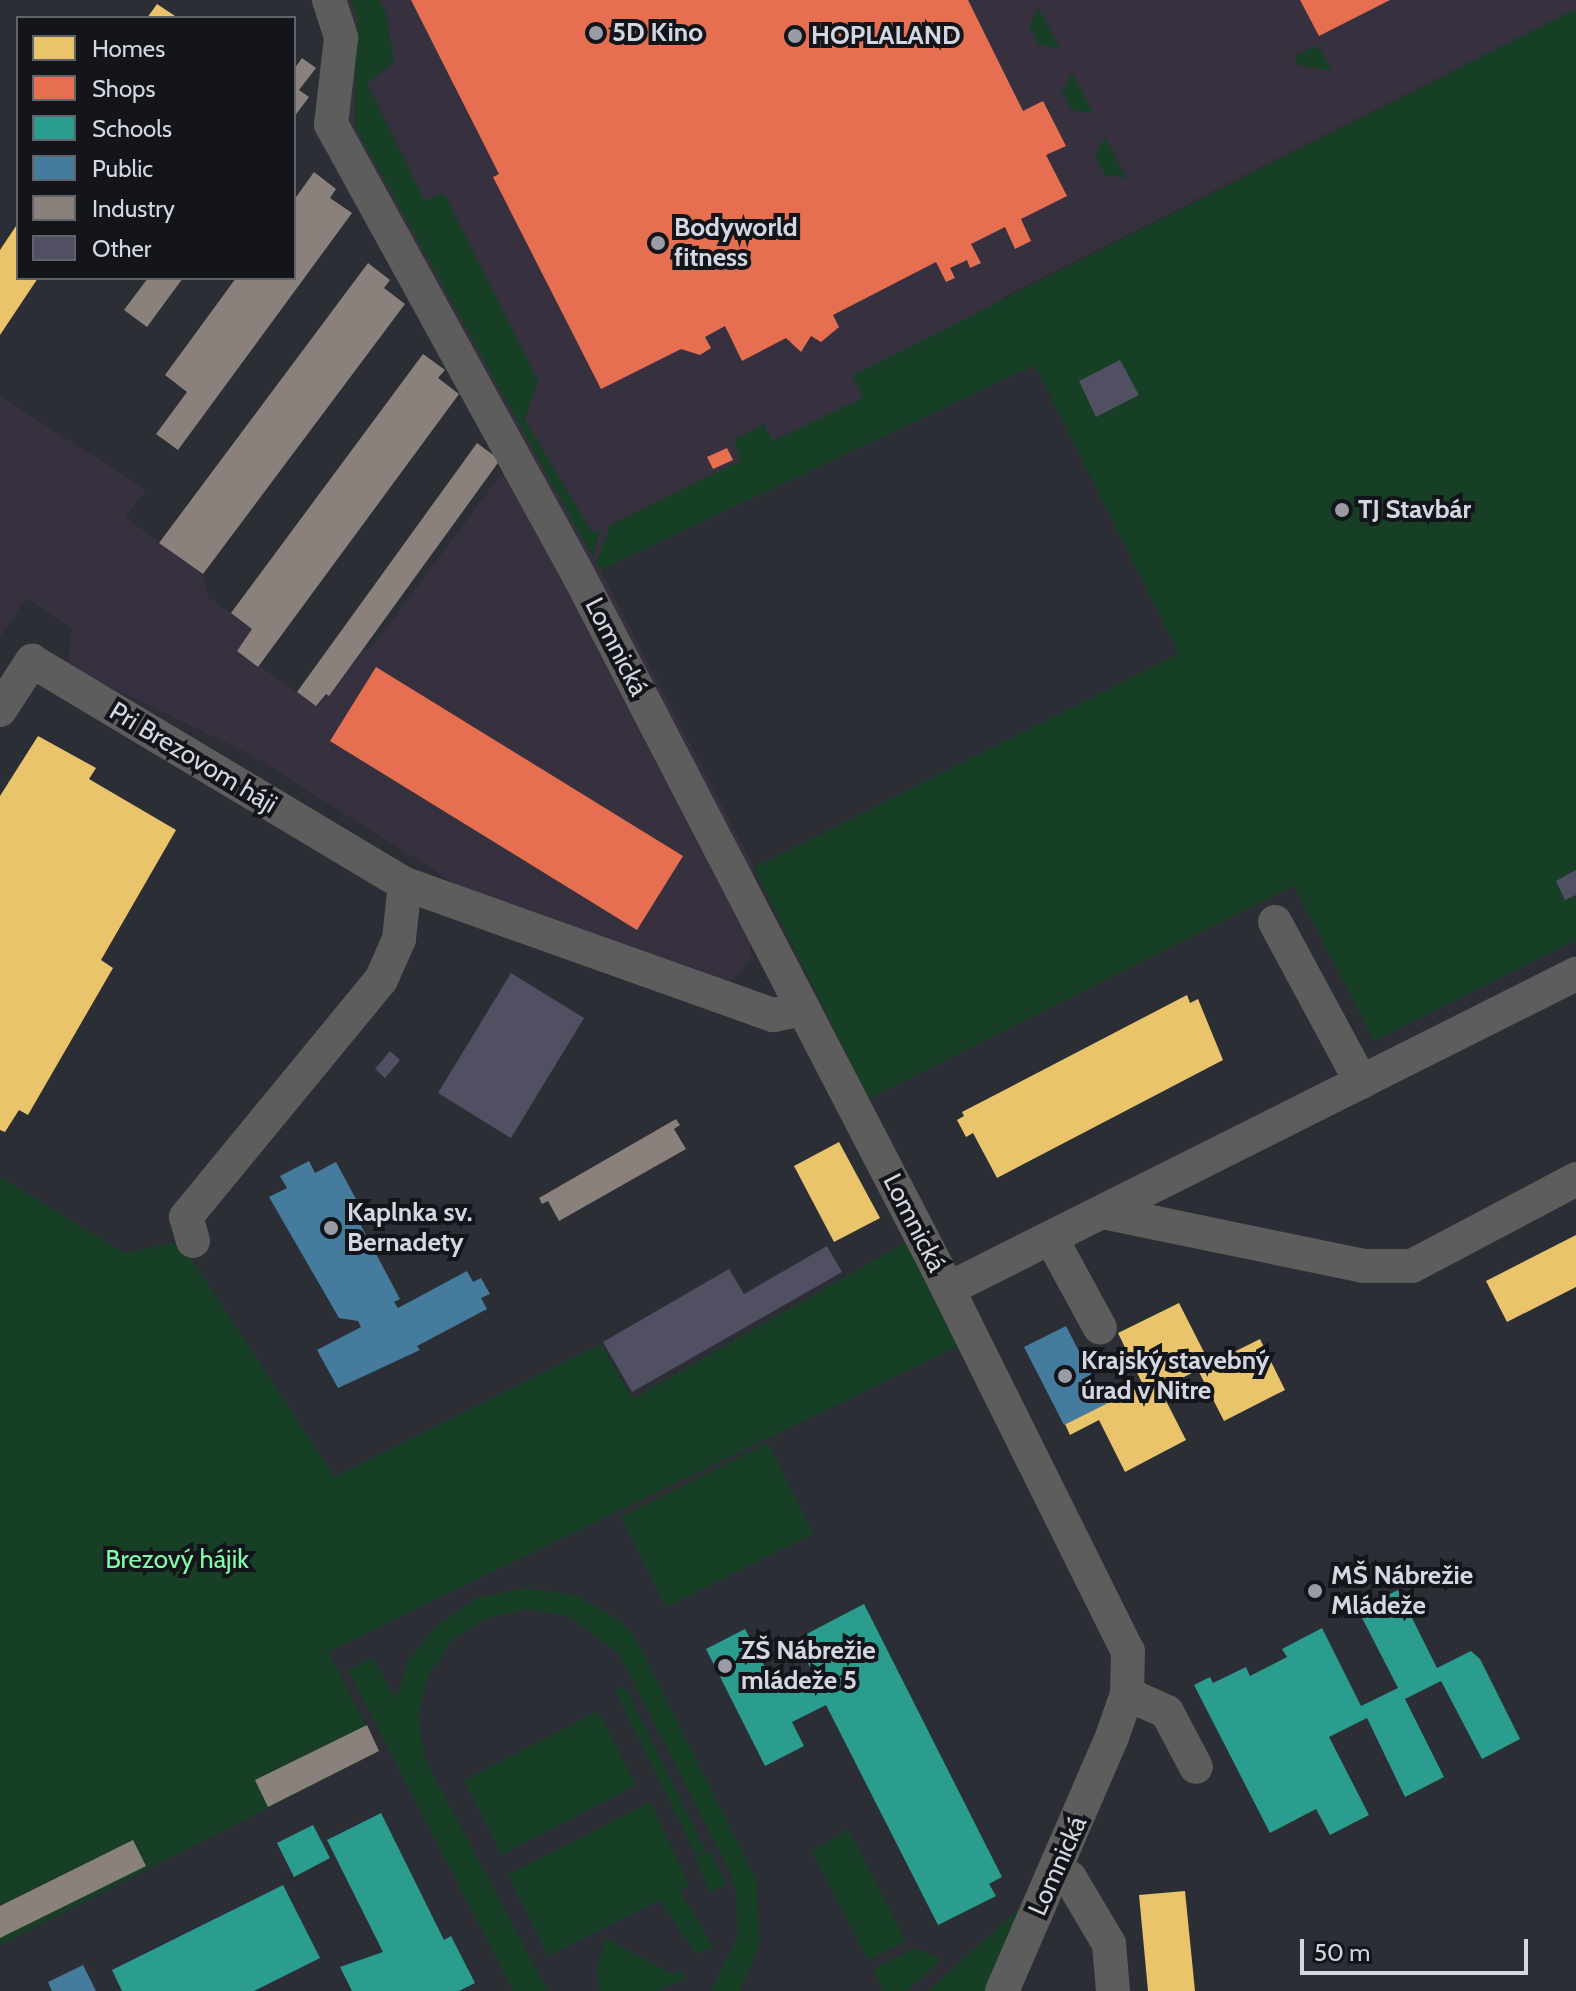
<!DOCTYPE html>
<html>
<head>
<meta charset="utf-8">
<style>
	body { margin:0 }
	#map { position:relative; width:1576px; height:1991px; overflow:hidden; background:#2c2e35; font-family:Cabin,sans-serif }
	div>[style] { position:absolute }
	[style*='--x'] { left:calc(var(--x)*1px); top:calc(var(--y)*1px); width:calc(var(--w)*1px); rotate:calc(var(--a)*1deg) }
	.commercial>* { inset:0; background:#37303f }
	.green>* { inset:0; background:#163f26 }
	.homes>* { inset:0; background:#e9c46a }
	.shops>* { inset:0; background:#e76f51 }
	.schools>* { inset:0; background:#2a9d8f }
	.public>* { inset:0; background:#457b9d }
	.industry>* { inset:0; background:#8a817c }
	.building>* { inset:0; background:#515063 }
	.minor>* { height:34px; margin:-17px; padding:0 17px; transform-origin:17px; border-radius:17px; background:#5d5d5d }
	.dots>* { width:22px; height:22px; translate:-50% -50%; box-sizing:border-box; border:4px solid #13151a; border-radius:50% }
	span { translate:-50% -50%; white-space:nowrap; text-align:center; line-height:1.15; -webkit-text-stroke:8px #13151a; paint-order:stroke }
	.poi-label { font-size:26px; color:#d4d7e0; font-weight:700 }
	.left { translate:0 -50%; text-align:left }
	.street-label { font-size:26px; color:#d4d7e0 }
	.park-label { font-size:26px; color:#81faa9 }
	.legend { position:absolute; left:16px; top:16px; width:280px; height:264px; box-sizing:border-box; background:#13151a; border:2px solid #606369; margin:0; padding:10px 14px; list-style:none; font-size:24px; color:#d4d7e0 }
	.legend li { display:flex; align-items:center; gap:16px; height:40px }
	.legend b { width:40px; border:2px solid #606369 }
	.scale { position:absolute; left:1300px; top:1939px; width:228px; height:36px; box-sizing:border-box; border:4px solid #d4d7e0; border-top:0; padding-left:10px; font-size:24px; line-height:28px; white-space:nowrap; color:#d4d7e0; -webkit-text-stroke:6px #13151a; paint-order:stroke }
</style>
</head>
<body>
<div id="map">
	<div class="commercial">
		<i style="clip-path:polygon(311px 0,1576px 0,1576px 9px,1002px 297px,1035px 365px,600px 570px,754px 868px,750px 961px,730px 983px,459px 886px,250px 754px,67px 666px,72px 628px,26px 598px,0 637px,0 396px,146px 490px,125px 517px,203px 574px,208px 597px,252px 629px,237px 651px,316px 705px,326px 694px,330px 696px,362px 651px,371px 649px,505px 469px,313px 131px,327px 23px)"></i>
	</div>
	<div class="green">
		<i style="clip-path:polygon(350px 0,380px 0,386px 14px,394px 62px,367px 84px,425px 201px,444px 193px,538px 380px,525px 420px,592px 532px,600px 530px,593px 558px,354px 125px,357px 17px)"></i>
		<i style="clip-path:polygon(1038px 7px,1060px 48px,1039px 45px,1029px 26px)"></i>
		<i style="clip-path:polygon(1576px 9px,1576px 940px,1374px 1041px,1294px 886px,869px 1099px,754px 868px,1179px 654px,1035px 365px,600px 570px,596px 563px,610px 525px,740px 461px,734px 440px,764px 424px,772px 441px,863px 398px,852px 376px)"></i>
		<i style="clip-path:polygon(1315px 46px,1322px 51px,1332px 71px,1298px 65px,1294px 56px)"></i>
		<i style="clip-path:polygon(1072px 72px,1093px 113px,1072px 110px,1062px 91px)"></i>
		<i style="clip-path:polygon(1105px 137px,1126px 178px,1105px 175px,1095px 156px)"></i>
		<i style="clip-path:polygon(0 1177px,124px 1253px,180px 1242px,335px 1477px,601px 1344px,633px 1399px,908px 1241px,960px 1345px,328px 1652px,379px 1751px,0 1945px)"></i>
		<i style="clip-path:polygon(768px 1443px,813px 1534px,666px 1607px,621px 1517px)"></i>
		<i style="clip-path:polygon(525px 1588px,575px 1595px,618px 1619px,635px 1637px,757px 1881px,759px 1946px,740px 1991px,711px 1991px,738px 1936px,736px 1893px,730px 1873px,619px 1654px,569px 1616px,528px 1609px,487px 1618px,451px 1641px,428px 1676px,418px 1718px,425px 1760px,548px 1991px,513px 1991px,348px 1670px,373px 1658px,396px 1700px,409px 1660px,436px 1626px,477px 1598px)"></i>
		<i style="clip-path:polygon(624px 1686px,705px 1850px,696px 1855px,615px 1691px)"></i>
		<i style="clip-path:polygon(598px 1711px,636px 1785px,502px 1855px,464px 1781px)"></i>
		<i style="clip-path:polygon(650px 1802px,689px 1885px,680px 1892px,713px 1947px,696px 1954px,660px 1900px,548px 1956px,508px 1875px)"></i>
		<i style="clip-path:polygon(848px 1829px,906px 1941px,868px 1960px,812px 1852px)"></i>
		<i style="clip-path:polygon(710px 1851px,726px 1885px,710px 1892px,695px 1858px)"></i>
		<i style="clip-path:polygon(1018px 1910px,1026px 1913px,991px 1991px,928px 1991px)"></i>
		<i style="clip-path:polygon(606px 1939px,672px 1974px,683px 1972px,684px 1980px,656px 1991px,599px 1991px,597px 1967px)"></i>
		<i style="clip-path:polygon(917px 1948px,941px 1960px,907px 1991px,884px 1991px,873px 1969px)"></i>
	</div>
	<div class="homes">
		<i style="clip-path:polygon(157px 4px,178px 18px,147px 18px)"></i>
		<i style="clip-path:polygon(18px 223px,18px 278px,38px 278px,0 335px,0 250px)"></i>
		<i style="clip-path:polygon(38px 736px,96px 768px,89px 779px,176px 830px,101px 960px,113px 968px,28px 1115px,19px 1110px,5px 1132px,0 1130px,0 796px)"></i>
		<i style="clip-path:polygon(1187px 995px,1190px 1003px,1198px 999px,1223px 1060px,997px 1178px,973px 1133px,966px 1137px,957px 1120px,964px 1116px,962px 1112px)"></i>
		<i style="clip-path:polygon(839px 1142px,880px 1218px,834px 1242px,794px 1166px)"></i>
		<i style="clip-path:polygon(1576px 1235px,1576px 1287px,1507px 1322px,1486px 1281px)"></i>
		<i style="clip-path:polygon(1179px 1303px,1210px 1364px,1260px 1339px,1285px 1390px,1224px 1421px,1198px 1370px,1160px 1389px,1186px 1440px,1125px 1472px,1099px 1420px,1070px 1435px,1065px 1424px,1143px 1385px,1118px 1333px)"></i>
		<i style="clip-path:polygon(1185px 1891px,1195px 1991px,1148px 1991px,1139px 1895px)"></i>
	</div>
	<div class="shops">
		<i style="clip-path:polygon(411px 0,968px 0,1023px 111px,1043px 101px,1066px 146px,1046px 155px,1067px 196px,1021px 219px,1031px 241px,1015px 249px,1005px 227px,971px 244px,981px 263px,970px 268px,967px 260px,950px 268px,955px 278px,946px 282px,936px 262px,833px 315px,839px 327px,821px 342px,811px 336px,801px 352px,786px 338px,742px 361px,725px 326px,705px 337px,711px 348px,700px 355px,681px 349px,601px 389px,493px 177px,499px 174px)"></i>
		<i style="clip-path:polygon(1300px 0,1390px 0,1319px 36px)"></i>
		<i style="clip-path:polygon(727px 448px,733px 460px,713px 469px,707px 457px)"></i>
		<i style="clip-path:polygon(376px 667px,683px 856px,637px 930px,330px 741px)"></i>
	</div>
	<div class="schools">
		<i style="clip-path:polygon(1398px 1590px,1437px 1668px,1471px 1651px,1480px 1659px,1520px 1739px,1482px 1759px,1441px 1681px,1405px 1699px,1444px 1777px,1405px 1797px,1367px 1718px,1329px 1737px,1369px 1815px,1330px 1835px,1316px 1809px,1270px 1833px,1194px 1685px,1210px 1677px,1213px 1683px,1246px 1667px,1250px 1676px,1287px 1657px,1282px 1649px,1322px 1628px,1361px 1706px,1398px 1688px,1358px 1610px)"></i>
		<i style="clip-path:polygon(864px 1604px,1002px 1877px,989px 1884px,996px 1896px,938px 1925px,826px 1705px,792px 1722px,804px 1746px,765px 1766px,706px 1649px,745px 1629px,778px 1692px,814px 1674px,795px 1640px)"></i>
		<i style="clip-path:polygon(381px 1813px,444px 1940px,451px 1936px,475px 1983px,459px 1991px,352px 1991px,340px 1967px,383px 1952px,327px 1840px)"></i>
		<i style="clip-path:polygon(313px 1825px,330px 1858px,294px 1877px,277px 1843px)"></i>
		<i style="clip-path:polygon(283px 1885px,320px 1958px,254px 1991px,122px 1991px,112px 1970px)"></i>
	</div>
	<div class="public">
		<i style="clip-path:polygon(309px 1161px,315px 1173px,336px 1162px,356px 1199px,349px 1203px,400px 1299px,394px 1302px,398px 1308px,467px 1271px,473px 1282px,481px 1278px,490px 1294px,481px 1298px,487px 1309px,417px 1346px,420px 1350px,338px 1388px,317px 1350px,361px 1327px,358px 1321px,339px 1318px,269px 1197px,287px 1188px,280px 1176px)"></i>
		<i style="clip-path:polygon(1066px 1326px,1106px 1404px,1064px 1425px,1024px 1347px)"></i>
		<i style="clip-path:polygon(83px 1965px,96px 1991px,52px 1991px,48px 1982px)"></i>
	</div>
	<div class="industry">
		<i style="clip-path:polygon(302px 58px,316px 68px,299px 90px,309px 97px,294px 117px,294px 69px)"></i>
		<i style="clip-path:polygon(314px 172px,336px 189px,330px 198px,352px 213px,178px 450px,156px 434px,187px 392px,165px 375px,236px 278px,294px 278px,294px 200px)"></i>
		<i style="clip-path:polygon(368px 263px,390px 280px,384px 288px,405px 304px,203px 574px,159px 543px)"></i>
		<i style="clip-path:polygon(148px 278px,183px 278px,147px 327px,124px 310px)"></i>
		<i style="clip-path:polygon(423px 354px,445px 370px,438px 378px,459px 394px,258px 667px,237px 651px,252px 629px,231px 613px)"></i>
		<i style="clip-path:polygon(477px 443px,500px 460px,329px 696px,326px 694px,316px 706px,297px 692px)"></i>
		<i style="clip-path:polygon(676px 1119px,680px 1125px,674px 1129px,686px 1149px,559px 1221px,548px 1201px,542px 1204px,539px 1198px)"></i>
		<i style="clip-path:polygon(367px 1725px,379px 1751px,268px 1807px,255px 1780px)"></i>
		<i style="clip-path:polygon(133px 1840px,146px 1866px,0 1938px,0 1906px)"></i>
	</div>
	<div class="building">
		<i style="clip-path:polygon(1120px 360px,1139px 395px,1096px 417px,1079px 381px)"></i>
		<i style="clip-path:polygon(1576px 870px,1576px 895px,1565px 900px,1556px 881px)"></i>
		<i style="clip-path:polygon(511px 973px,584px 1018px,511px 1138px,438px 1093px)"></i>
		<i style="clip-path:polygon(390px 1051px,400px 1060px,385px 1078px,375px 1069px)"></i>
		<i style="clip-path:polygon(827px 1246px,842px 1272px,632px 1392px,603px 1342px,729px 1269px,744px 1294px)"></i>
	</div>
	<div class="minor">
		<i style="--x:329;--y:0;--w:40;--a:72"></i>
		<i style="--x:341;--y:38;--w:87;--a:96.6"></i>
		<i style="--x:331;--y:124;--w:516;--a:61.25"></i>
		<i style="--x:579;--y:576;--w:780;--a:62.61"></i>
		<i style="--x:938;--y:1269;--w:427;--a:63.6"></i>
		<i style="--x:1128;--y:1651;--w:43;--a:91.3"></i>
		<i style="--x:1127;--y:1694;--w:46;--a:109.2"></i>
		<i style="--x:1112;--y:1737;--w:277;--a:113.4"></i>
		<i style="--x:0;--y:710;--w:59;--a:-56.9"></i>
		<i style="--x:32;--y:661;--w:435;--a:30.9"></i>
		<i style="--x:1275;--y:922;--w:182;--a:61.7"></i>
		<i style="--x:1103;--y:1212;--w:266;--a:11.7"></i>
		<i style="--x:1363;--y:1266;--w:49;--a:0"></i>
		<i style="--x:1412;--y:1266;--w:186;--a:-27.9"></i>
		<i style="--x:1051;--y:1238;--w:102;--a:61.4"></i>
		<i style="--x:193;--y:1241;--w:25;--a:-106"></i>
		<i style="--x:186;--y:1217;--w:307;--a:-50.6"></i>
		<i style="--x:381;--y:980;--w:45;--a:-66.3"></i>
		<i style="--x:399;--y:939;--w:55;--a:-83.8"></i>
		<i style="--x:405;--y:884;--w:391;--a:19.6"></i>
		<i style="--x:773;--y:1015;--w:31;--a:-11"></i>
		<i style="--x:948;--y:1289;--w:703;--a:-26.64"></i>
		<i style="--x:1127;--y:1694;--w:44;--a:24.2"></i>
		<i style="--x:1167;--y:1712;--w:62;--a:62.2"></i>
		<i style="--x:1055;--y:1870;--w:17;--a:28"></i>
		<i style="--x:1070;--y:1878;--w:77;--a:59.4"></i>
		<i style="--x:1109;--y:1944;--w:47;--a:85.1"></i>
	</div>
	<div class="dots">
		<i style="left:596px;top:33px;background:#999ca4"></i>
		<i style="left:795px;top:36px;background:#999ca4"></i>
		<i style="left:658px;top:243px;background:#999ca4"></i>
		<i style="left:1342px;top:510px;background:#999ca4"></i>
		<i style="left:331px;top:1228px;background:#999ca4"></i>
		<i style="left:1065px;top:1376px;background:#999ca4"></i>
		<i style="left:1315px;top:1591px;background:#999ca4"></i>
		<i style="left:725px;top:1666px;background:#999ca4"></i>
	</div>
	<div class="poi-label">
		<span class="left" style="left:612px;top:33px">5D Kino</span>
		<span class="left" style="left:811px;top:36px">HOPLALAND</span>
		<span class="left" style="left:674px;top:243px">Bodyworld<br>fitness</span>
		<span class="left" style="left:1358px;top:510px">TJ Stavbár</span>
		<span class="left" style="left:347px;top:1228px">Kaplnka sv.<br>Bernadety</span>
		<span class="left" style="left:1081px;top:1376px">Krajský stavebný<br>úrad v Nitre</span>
		<span class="left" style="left:1331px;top:1591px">MŠ Nábrežie<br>Mládeže</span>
		<span class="left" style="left:741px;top:1666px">ZŠ Nábrežie<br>mládeže 5</span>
	</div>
	<div class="street-label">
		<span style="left:616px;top:647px;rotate:63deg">Lomnická</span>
		<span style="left:193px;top:758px;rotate:31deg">Pri Brezovom háji</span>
		<span style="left:914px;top:1223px;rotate:63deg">Lomnická</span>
		<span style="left:1058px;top:1866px;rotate:-66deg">Lomnická</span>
	</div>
	<div class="park-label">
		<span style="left:177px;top:1560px">Brezový hájik</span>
	</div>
	<ul class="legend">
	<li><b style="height:22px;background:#e9c46a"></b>Homes</li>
	<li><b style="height:22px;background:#e76f51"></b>Shops</li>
	<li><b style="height:22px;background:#2a9d8f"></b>Schools</li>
	<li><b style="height:22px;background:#457b9d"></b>Public</li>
	<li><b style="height:22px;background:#8a817c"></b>Industry</li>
	<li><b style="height:22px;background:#515063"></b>Other</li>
	</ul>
	<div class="scale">50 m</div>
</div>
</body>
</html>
